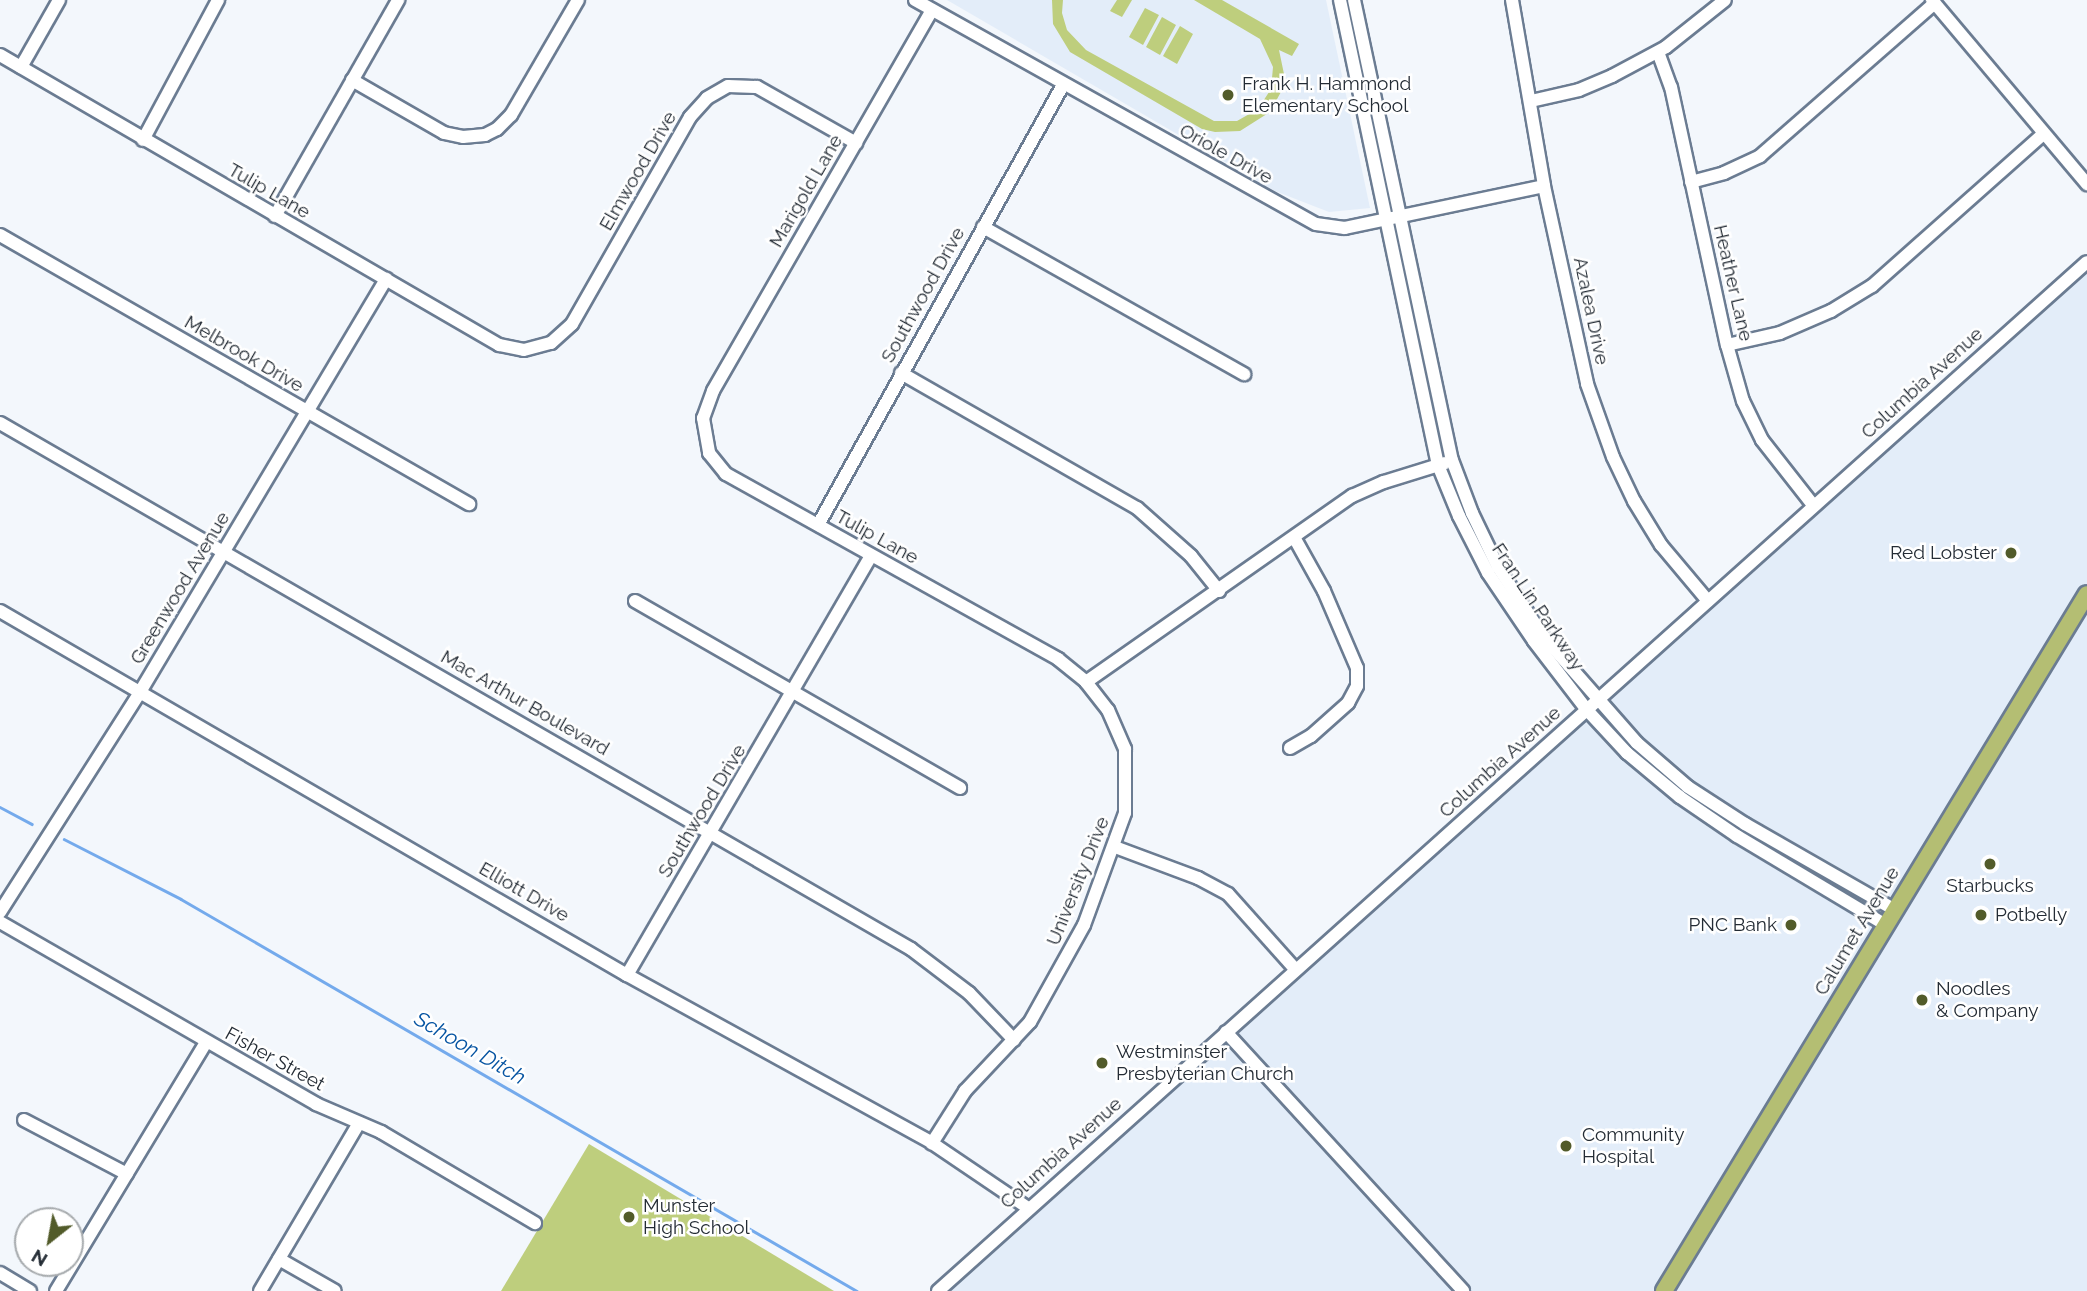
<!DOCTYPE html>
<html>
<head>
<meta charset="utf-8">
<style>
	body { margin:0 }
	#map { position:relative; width:2087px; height:1291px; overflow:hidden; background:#f3f7fc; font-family:Raleway,sans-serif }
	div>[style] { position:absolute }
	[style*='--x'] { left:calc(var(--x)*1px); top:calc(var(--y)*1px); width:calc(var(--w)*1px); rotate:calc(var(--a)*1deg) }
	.built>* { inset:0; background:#e3edf9 }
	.green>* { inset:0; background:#bece7d }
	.stream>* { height:2.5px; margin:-1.25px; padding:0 1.25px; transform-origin:1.25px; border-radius:1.25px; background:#74aaec }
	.roads { filter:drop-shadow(2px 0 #6b7c92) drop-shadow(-2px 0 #6b7c92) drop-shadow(0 2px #6b7c92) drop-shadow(0 -2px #6b7c92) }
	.minor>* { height:12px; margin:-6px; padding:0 6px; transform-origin:6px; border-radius:6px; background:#fff }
	.major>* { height:16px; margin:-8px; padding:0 8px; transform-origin:8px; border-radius:8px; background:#b4be73 }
	.dots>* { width:19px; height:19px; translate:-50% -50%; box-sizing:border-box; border:4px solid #fff; border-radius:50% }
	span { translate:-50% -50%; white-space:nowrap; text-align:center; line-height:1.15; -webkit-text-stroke:5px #fff; paint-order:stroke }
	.poi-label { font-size:19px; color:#242c35 }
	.left { translate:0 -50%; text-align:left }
	.right { translate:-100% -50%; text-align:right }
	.street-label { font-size:19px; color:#242c35 }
	.water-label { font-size:21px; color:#0654a2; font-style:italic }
	.north { position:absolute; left:14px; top:1207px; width:70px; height:70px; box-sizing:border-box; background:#fff; border:2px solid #a7abae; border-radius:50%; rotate:211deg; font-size:19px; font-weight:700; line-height:28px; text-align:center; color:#242c35 }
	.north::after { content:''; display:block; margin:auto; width:24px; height:32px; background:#525b2a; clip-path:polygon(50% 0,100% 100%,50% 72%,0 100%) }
</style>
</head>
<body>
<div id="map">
	<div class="built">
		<i style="clip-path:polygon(947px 0,1326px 0,1370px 208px,1329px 212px,1275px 191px)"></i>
		<i style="clip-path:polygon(2087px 262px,2087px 1291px,939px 1291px)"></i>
	</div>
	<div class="green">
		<i style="clip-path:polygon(1052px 0,1063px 0,1062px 13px,1067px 30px,1086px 50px,1214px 121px,1237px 121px,1258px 109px,1271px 89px,1273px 67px,1260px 39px,1194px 0,1222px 0,1299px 44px,1292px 56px,1279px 50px,1284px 74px,1282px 90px,1270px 112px,1240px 131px,1215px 132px,1202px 129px,1070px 52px,1053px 24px)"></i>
		<i style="clip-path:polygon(1117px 0,1132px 0,1122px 17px,1110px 11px)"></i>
		<i style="clip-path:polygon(1145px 8px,1159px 15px,1143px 45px,1129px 37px)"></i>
		<i style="clip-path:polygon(1162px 17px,1176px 25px,1160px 55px,1146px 47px)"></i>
		<i style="clip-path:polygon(1180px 26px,1193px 34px,1177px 64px,1163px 56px)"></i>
		<i style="clip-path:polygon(589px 1144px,834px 1291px,501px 1291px)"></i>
	</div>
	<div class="stream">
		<i style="--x:0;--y:807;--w:36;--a:28"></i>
		<i style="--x:64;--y:839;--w:131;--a:27.1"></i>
		<i style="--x:181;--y:899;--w:781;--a:30.11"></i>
	</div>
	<div class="roads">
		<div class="minor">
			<i style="--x:915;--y:0;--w:459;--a:29.2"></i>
			<i style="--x:1316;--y:224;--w:29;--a:8"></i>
			<i style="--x:1345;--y:228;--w:203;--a:-11.9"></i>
			<i style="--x:1340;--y:0;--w:475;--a:78.1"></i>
			<i style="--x:1438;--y:465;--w:55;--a:67.6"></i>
			<i style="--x:1459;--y:516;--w:64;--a:63"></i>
			<i style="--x:1488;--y:573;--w:82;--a:55.9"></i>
			<i style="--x:1534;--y:641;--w:87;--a:52.5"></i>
			<i style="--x:1587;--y:710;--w:59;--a:47.1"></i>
			<i style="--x:1627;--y:753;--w:69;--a:39.7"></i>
			<i style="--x:1680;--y:797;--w:69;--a:34.4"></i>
			<i style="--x:1737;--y:836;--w:174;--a:30.9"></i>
			<i style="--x:1354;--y:0;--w:470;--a:78"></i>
			<i style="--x:1452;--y:460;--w:57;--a:69.3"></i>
			<i style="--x:1472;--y:513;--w:60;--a:64.3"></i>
			<i style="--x:1498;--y:567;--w:82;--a:56.9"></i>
			<i style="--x:1543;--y:636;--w:142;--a:48.7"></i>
			<i style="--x:1637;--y:743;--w:67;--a:40.8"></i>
			<i style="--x:1688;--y:787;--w:68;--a:33"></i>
			<i style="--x:1745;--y:824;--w:173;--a:29.8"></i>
			<i style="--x:1512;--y:0;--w:189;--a:80.2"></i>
			<i style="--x:1544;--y:186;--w:203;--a:77.7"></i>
			<i style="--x:1587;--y:384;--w:77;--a:70.4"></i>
			<i style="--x:1613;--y:457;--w:49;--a:64.5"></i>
			<i style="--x:1634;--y:501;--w:52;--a:58.5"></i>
			<i style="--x:1661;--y:545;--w:73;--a:50"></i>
			<i style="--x:1932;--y:0;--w:241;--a:49.9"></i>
			<i style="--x:932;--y:10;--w:439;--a:119.9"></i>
			<i style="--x:713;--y:391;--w:29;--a:110"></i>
			<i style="--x:703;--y:418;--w:36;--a:80"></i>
			<i style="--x:709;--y:453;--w:27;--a:51"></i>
			<i style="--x:726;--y:474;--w:380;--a:29.1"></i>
			<i style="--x:1058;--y:659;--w:36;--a:39"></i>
			<i style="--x:1086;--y:682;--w:36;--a:52"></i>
			<i style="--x:1108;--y:710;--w:43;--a:66.4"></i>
			<i style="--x:1125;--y:749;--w:64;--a:90"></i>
			<i style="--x:1125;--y:813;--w:119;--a:110.1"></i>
			<i style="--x:1084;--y:925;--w:111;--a:119.1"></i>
			<i style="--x:1030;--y:1022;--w:95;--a:133.3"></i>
			<i style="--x:965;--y:1091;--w:62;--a:122.4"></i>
			<i style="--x:1658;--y:52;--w:37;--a:70"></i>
			<i style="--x:1671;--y:87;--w:264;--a:77.8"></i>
			<i style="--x:1727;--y:345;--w:58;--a:74.1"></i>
			<i style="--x:1743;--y:401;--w:43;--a:64"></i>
			<i style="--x:1762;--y:440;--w:83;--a:51.9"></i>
			<i style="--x:0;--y:55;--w:577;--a:30.16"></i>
			<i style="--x:499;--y:345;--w:25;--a:11"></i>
			<i style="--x:524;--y:350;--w:28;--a:-15"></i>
			<i style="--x:551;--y:343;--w:28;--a:-42"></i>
			<i style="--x:572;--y:324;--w:238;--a:-60.3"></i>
			<i style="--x:690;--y:117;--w:25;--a:-48"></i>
			<i style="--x:707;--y:98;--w:24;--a:-30"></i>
			<i style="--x:728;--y:86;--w:29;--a:2"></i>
			<i style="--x:757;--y:87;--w:114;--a:29.5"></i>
			<i style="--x:21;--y:67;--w:77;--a:-60.4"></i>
			<i style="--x:352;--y:80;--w:106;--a:29.9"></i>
			<i style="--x:444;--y:133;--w:19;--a:12"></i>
			<i style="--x:463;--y:137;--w:22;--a:-5"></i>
			<i style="--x:485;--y:135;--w:13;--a:-27"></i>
			<i style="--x:497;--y:129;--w:20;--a:-45"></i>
			<i style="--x:511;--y:115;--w:133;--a:-59.8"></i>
			<i style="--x:1531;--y:101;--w:49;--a:-12.9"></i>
			<i style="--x:1579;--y:90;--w:36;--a:-23"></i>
			<i style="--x:1612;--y:76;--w:61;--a:-28.2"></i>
			<i style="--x:1666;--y:47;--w:75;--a:-38.5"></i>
			<i style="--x:143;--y:140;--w:159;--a:-61.8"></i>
			<i style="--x:1691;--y:182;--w:34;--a:-15"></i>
			<i style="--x:1724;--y:173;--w:40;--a:-25"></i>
			<i style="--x:1760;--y:156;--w:232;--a:-41.2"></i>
			<i style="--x:275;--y:216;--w:249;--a:-60.3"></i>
			<i style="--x:983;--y:227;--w:300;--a:29.4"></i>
			<i style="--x:0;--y:235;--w:541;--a:29.84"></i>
			<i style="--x:1727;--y:345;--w:54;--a:-12.8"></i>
			<i style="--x:1780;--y:333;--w:56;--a:-23.3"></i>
			<i style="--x:1831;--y:311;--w:48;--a:-31.4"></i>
			<i style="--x:1872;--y:286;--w:229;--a:-41.6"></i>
			<i style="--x:901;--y:373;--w:272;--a:29.8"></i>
			<i style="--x:1137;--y:508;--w:72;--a:41.6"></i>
			<i style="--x:1191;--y:556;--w:45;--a:51.3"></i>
			<i style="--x:0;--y:423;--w:1052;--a:30"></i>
			<i style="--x:911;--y:949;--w:73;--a:37.2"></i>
			<i style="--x:969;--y:993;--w:65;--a:46.2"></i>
			<i style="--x:818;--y:525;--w:504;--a:-60.89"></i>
			<i style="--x:635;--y:601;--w:375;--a:29.9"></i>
			<i style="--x:0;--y:611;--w:725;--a:30.14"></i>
			<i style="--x:627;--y:975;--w:348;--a:28.8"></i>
			<i style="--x:932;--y:1143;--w:116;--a:34.1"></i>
			<i style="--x:1086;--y:682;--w:325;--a:-35"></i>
			<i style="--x:1352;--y:496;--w:35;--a:-24"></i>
			<i style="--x:1384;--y:482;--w:64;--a:-17.3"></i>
			<i style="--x:1290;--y:748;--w:24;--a:-30"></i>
			<i style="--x:1311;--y:736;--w:50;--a:-41.7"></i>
			<i style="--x:1348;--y:703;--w:19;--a:-62"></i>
			<i style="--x:1357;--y:686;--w:18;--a:-90"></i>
			<i style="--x:1357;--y:668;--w:84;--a:-113.2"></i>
			<i style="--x:1324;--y:591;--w:60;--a:-119.1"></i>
			<i style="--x:1115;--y:847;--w:89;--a:20.5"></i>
			<i style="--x:1198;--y:878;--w:34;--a:28"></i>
			<i style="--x:1228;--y:894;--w:101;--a:48.2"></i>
			<i style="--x:0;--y:912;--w:261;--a:-57.5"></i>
			<i style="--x:140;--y:692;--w:481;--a:-59.2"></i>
			<i style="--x:0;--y:922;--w:365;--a:29.9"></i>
			<i style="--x:316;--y:1104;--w:71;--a:23.3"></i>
			<i style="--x:381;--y:1132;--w:179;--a:30.6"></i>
			<i style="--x:627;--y:975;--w:485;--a:-59.8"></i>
			<i style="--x:1226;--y:1032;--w:351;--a:47.5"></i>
			<i style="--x:24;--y:1120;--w:116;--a:27.7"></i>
			<i style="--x:279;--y:1259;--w:64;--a:29.7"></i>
			<i style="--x:0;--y:1273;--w:35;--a:31"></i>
			<i style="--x:56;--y:1291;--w:291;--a:-58.9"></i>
			<i style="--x:260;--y:1291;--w:195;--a:-59.5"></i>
			<i style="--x:938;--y:1291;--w:1542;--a:-41.85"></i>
		</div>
		<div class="major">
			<i style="--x:1664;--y:1291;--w:815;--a:-58.75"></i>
		</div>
	</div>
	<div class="dots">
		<i style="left:1228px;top:95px;background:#525b2a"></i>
		<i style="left:2011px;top:553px;background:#525b2a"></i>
		<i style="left:1990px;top:864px;background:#525b2a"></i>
		<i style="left:1981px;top:915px;background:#525b2a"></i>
		<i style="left:1791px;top:925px;background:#525b2a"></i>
		<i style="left:1922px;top:1000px;background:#525b2a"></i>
		<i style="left:1102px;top:1063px;background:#525b2a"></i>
		<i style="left:1566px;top:1146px;background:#525b2a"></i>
		<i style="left:629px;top:1217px;background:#525b2a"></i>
	</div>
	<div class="poi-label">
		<span class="left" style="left:1242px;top:95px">Frank H. Hammond<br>Elementary School</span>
		<span class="right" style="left:1997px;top:553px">Red Lobster</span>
		<span style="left:1990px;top:886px">Starbucks</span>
		<span class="left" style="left:1995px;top:915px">Potbelly</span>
		<span class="right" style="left:1777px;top:925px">PNC Bank</span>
		<span class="left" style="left:1936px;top:1000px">Noodles<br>&amp; Company</span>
		<span class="left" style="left:1116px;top:1063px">Westminster<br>Presbyterian Church</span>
		<span class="left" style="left:1582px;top:1146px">Community<br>Hospital</span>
		<span class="left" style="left:643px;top:1217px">Munster<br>High School</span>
	</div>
	<div class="street-label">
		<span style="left:1226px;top:154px;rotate:29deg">Oriole Drive</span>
		<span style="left:638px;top:171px;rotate:-60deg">Elmwood Drive</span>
		<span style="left:269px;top:191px;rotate:30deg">Tulip Lane</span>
		<span style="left:806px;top:191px;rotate:-60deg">Marigold Lane</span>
		<span style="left:1733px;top:283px;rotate:77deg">Heather Lane</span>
		<span style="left:923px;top:295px;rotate:-61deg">Southwood Drive</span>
		<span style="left:1591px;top:311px;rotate:78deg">Azalea Drive</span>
		<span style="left:244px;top:354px;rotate:30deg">Melbrook Drive</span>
		<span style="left:1922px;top:383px;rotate:-42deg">Columbia Avenue</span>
		<span style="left:877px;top:537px;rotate:29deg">Tulip Lane</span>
		<span style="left:180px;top:588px;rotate:-59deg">Greenwood Avenue</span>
		<span style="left:1538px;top:607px;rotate:56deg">Fran Lin Parkway</span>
		<span style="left:525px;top:703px;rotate:30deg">Mac Arthur Boulevard</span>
		<span style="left:1500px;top:762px;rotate:-42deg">Columbia Avenue</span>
		<span style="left:702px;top:811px;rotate:-59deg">Southwood Drive</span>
		<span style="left:1078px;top:881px;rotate:-68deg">University Drive</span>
		<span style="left:524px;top:892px;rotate:30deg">Elliott Drive</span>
		<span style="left:1857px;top:931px;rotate:-59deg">Calumet Avenue</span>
		<span style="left:275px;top:1059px;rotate:29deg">Fisher Street</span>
		<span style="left:1061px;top:1153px;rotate:-42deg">Columbia Avenue</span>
	</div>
	<div class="water-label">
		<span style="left:470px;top:1048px;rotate:30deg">Schoon Ditch</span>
	</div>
	<div class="north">N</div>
</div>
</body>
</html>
